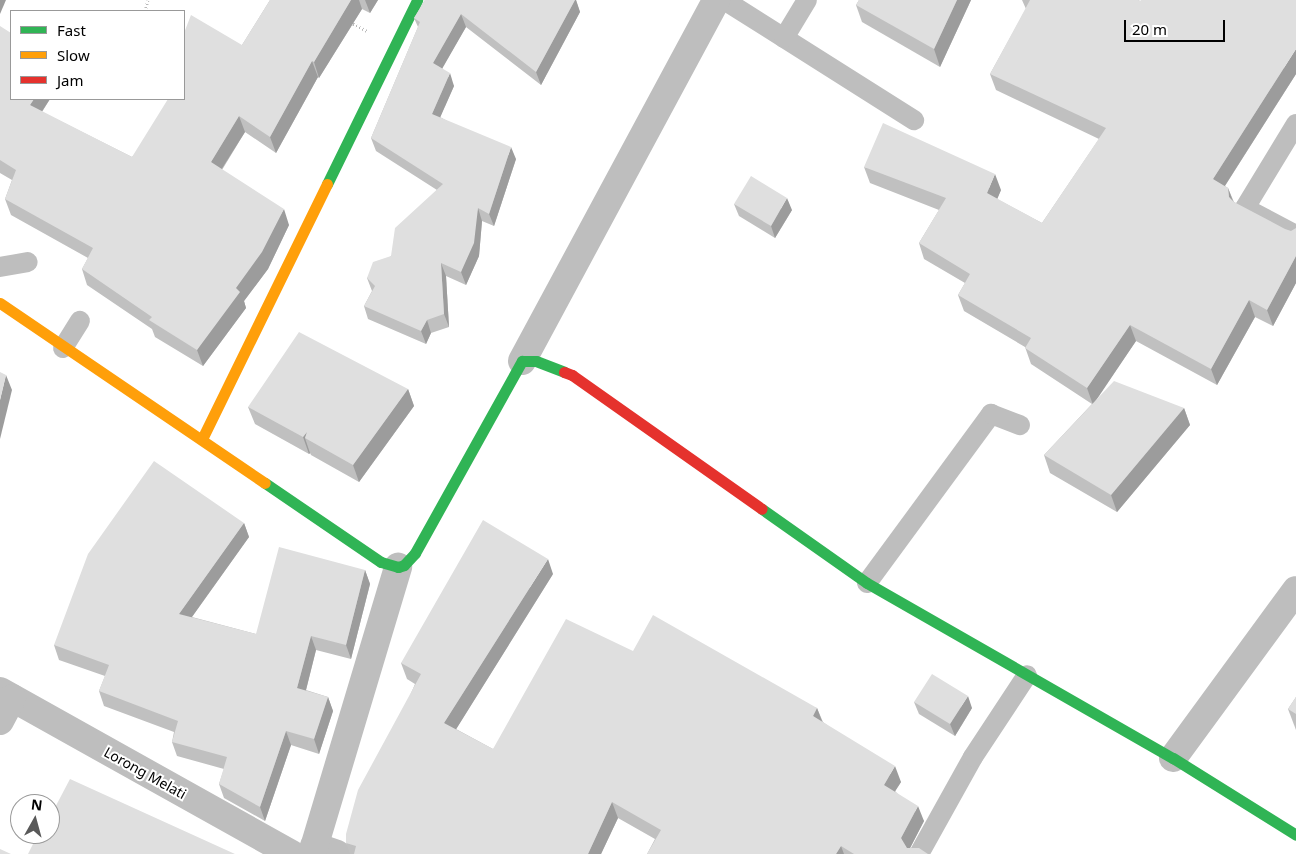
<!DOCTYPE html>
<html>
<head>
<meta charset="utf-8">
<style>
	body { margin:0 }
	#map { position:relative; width:1296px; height:854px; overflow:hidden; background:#fff; font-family:"Noto Sans",sans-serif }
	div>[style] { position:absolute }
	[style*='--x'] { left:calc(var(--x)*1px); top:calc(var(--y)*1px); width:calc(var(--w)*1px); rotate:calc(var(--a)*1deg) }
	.path>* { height:3px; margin-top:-1.5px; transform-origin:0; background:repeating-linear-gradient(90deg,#b9b9b9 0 1px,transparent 0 3.5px) }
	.lane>* { height:20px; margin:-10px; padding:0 10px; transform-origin:10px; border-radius:10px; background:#bebebe }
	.street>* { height:28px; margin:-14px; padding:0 14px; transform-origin:14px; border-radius:14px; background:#bebebe }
	.fast>* { height:11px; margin:-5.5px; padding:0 5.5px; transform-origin:5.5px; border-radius:5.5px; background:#30b455 }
	.slow>* { height:11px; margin:-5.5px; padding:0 5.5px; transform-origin:5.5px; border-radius:5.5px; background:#ff9f0a }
	.jam>* { height:11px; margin:-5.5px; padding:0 5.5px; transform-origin:5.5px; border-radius:5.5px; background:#e5322d }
	.wall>* { inset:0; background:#c0c0c0 }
	.shaded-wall>* { inset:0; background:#9c9c9c }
	.building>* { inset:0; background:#dfdfdf }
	span { translate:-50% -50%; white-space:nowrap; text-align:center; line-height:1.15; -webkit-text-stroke:4px #fff; paint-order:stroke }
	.street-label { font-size:14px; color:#000 }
	.legend { position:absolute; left:10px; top:10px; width:175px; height:90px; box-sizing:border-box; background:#fff; border:1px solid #999; margin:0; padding:6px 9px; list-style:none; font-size:15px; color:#000 }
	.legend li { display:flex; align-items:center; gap:10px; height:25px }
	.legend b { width:25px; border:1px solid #999 }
	.north { position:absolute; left:10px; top:794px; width:50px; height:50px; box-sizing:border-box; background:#fff; border:1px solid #999; border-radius:50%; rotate:7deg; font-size:14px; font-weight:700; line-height:20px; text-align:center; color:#000 }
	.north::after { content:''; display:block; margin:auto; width:18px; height:22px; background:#595959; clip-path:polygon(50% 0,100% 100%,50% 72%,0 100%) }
	.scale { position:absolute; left:1124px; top:20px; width:101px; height:22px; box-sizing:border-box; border:2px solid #000; border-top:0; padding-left:6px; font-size:15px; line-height:18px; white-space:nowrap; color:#000; -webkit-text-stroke:4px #fff; paint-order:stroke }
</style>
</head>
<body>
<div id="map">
	<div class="path">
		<i style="--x:145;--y:11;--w:11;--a:-75"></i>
		<i style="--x:350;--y:22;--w:19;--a:28"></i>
	</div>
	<div class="lane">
		<i style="--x:724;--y:0;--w:225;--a:32.3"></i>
		<i style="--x:784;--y:38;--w:44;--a:-58.8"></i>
		<i style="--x:1296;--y:124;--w:98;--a:121.3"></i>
		<i style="--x:1245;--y:208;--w:58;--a:27.9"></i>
		<i style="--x:0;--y:267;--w:28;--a:-10"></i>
		<i style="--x:63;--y:348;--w:32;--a:-58"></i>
		<i style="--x:867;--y:583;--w:210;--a:-53.7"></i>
		<i style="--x:991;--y:414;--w:31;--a:21"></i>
		<i style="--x:919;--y:854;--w:111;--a:-60.9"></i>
		<i style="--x:973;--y:757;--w:98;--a:-56.6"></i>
	</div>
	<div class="street">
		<i style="--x:522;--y:361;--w:410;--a:-61.7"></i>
		<i style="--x:0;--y:691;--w:334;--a:29.2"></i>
		<i style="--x:0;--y:721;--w:26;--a:-62"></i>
		<i style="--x:1173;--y:758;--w:208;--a:-53.8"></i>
		<i style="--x:314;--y:846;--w:24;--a:19"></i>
		<i style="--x:312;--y:854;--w:300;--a:-73.3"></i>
	</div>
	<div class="fast">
		<i style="--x:327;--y:184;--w:205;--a:-63.9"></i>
		<i style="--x:265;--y:483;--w:140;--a:34.3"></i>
		<i style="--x:381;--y:562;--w:18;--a:16"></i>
		<i style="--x:398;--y:567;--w:6;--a:-18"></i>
		<i style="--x:404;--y:565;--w:16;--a:-47"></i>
		<i style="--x:415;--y:553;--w:220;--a:-60.9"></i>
		<i style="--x:522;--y:361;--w:14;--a:0"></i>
		<i style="--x:536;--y:361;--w:30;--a:21"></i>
		<i style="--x:762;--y:509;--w:128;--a:35.2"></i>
		<i style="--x:867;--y:583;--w:353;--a:29.8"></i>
		<i style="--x:1173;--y:758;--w:145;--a:32"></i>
	</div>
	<div class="slow">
		<i style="--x:0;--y:303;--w:320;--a:34.2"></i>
		<i style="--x:202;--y:439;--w:284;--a:-63.9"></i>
	</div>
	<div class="jam">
		<i style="--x:564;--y:372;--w:9;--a:21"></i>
		<i style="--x:572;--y:375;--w:232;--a:35.2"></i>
	</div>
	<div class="wall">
		<i style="clip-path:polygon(270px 0,378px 0,370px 13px,362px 9px,319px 78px,318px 77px,276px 153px,245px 132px,222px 170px,289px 225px,268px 269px,244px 301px,246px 308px,203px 366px,155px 337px,152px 329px,87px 285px,82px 269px,88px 258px,11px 215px,5px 199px,12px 180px,0 173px,0 26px,11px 99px,50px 99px,42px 112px,132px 157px,242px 45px)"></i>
		<i style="clip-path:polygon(425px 0,576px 0,580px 12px,541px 85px,466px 27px,442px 68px,454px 86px,440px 117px,516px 159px,494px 226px,482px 221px,479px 256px,466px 285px,446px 276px,449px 327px,431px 333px,426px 344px,368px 319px,364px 306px,372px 291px,367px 278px,391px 256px,437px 190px,376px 151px,371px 138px,418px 27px,414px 18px)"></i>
		<i style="clip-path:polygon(859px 0,971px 0,940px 67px,862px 22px,856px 5px)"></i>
		<i style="clip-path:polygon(1022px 0,1138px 0,1296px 74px,1225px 186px,1228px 188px,1234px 202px,1285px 229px,1291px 231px,1296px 228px,1296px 283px,1273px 326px,1255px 317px,1217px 385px,1136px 341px,1095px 401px,1184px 408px,1190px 425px,1117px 512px,1050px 473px,1044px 455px,1092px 404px,1031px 364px,1025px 347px,964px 311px,958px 295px,965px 283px,924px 259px,919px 243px,939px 210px,870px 183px,864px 167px,1001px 190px,997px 199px,1042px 223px,1099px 139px,996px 90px,990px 74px,1026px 9px)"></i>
		<i style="clip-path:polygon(734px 204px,792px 210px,775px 238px,739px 216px)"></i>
		<i style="clip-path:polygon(408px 389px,414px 406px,359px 482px,311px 455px,310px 453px,309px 454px,255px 424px,248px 407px)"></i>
		<i style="clip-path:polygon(244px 523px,249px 537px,192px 617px,256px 634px,365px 570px,370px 584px,351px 659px,316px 650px,306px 690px,328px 697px,333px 711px,319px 754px,291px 745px,265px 821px,224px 798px,219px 784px,224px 769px,177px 756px,172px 742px,174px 732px,104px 706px,99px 691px,105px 676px,59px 660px,54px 645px)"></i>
		<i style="clip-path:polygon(553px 574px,456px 729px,493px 749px,633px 651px,817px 708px,823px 722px,901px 782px,895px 791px,924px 821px,910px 848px,928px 854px,647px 854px,655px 839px,618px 818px,601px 854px,350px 854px,346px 843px,415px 684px,407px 679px,401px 663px)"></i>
		<i style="clip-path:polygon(1296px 697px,1296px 730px,1288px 709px)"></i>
		<i style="clip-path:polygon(914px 702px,972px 708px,955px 736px,919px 714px)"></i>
	</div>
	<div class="shaded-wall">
		<i style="clip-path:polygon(0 0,6px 0,0 14px)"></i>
		<i style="clip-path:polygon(351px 0,359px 0,362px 9px,319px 78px,314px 62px)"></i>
		<i style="clip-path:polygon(365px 0,378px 0,370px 13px)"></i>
		<i style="clip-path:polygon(575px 0,576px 0,580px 12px,541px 85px,536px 72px)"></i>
		<i style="clip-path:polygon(957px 0,971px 0,940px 67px,934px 49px)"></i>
		<i style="clip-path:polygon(461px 14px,466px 27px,438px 76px,433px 63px)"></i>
		<i style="clip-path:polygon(1296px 49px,1296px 74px,1219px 195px,1213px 179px)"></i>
		<i style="clip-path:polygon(312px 61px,318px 77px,276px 153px,270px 137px)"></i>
		<i style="clip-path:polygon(450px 73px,454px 86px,436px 127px,432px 114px)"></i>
		<i style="clip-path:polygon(34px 99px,50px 99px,35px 122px,30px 105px)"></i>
		<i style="clip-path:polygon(239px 116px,245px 132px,216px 178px,211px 162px)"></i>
		<i style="clip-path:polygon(511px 147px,516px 159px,494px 226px,489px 214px)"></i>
		<i style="clip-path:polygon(995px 174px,1001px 190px,993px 209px,987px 193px)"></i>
		<i style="clip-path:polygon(1228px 188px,1234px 204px,1229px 197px)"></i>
		<i style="clip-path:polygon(787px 198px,792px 210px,775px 238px,771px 226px)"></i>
		<i style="clip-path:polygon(478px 208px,482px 221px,479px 256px,466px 285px,461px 272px)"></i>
		<i style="clip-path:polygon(284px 209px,289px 225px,268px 269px,244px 301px,246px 308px,203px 366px,197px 350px)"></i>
		<i style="clip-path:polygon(1296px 256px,1296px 283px,1273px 326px,1267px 310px)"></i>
		<i style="clip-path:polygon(441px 263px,446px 276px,449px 327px,444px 314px)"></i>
		<i style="clip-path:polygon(1249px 300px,1255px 317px,1217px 385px,1211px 369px)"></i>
		<i style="clip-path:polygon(427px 320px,431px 333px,426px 344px,421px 331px)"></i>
		<i style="clip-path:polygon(1130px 325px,1136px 341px,1093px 405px,1087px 388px)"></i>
		<i style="clip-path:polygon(6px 375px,12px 390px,0 439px,0 400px)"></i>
		<i style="clip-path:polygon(408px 389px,414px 406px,359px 482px,353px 465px)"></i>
		<i style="clip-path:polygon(1184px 408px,1190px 425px,1117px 512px,1111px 495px)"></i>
		<i style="clip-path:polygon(307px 432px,305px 438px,310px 453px,309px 454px,303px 437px)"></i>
		<i style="clip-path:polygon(244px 523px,249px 537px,184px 628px,179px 614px)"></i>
		<i style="clip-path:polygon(548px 559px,553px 574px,450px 739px,444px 723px)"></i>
		<i style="clip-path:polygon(365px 570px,370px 584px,351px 659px,346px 645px)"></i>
		<i style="clip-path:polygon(311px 636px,316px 650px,303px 702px,297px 688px)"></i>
		<i style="clip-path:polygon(968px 696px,972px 708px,955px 736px,950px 724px)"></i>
		<i style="clip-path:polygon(328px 697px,333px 711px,319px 754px,314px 739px)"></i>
		<i style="clip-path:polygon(817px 708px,823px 724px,813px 716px)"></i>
		<i style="clip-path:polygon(286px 731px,291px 745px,265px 821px,260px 807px)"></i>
		<i style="clip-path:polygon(895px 766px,901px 782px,889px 801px,884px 785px)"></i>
		<i style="clip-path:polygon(612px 802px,618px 818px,601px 854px,588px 854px)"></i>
		<i style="clip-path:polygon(918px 806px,924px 821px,907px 854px,901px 838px)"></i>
		<i style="clip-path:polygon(841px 846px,844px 854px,836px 854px)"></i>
	</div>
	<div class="building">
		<i style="clip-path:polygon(270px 0,351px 0,314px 62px,312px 61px,270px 137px,239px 116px,211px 162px,284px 209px,262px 252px,236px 288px,240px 292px,197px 350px,149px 320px,152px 317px,82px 269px,93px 248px,5px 199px,16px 170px,0 160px,0 26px,11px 33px,11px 99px,34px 99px,30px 105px,132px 157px,168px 99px,184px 99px,184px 33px,191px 15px,242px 45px)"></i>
		<i style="clip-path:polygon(425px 0,575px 0,536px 72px,461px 14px,433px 63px,450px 73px,432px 114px,511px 147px,489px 214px,478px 208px,474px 243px,461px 272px,441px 263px,444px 314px,427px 320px,421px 331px,364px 306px,375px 286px,367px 278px,373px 262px,391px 256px,395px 228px,443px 184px,371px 138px,420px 22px,414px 18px)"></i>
		<i style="clip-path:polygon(859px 0,957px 0,934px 49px,856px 5px)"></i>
		<i style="clip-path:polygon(1030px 0,1138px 0,1140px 1px,1141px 0,1296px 0,1296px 49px,1213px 179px,1228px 188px,1229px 197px,1234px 202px,1285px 229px,1291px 231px,1296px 228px,1296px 256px,1267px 310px,1249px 300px,1211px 369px,1130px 325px,1087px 388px,1025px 348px,1031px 338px,958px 295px,970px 274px,919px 243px,946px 198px,864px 167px,883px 123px,995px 174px,987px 193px,1042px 223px,1106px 128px,990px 74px)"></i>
		<i style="clip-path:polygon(751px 176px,787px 198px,771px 226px,734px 204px)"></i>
		<i style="clip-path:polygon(299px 332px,408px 389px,353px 465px,305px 438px,307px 432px,303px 437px,248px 407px)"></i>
		<i style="clip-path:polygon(0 372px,6px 375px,0 400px)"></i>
		<i style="clip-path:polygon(1114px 381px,1184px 408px,1111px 495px,1044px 455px)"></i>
		<i style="clip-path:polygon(154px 461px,244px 523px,179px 614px,256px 634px,279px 547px,365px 570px,346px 645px,311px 636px,297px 688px,328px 697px,314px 739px,286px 731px,260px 807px,219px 784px,227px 757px,172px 742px,178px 721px,99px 691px,109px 665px,54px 645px,88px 554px)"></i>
		<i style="clip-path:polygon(483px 520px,548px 559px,444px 723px,493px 749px,566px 619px,633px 651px,653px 615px,817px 708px,813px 716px,895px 766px,884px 785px,918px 806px,901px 838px,907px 848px,919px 848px,928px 854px,854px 854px,841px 846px,836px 854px,647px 854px,661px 830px,612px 802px,588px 854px,354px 854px,356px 846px,346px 843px,346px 834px,358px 790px,421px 674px,401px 663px)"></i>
		<i style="clip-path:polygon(932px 674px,968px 696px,950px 724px,914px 702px)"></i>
		<i style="clip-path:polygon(1296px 697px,1296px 714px,1288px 709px)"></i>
		<i style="clip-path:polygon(70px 779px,235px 854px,28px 854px,38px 834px,50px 834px,50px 817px)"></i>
		<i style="clip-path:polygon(0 849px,11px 854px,0 854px)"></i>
	</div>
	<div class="street-label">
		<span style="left:145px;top:773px;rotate:29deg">Lorong Melati</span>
	</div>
	<ul class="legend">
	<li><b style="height:6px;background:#30b455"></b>Fast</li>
	<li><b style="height:6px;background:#ff9f0a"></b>Slow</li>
	<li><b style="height:6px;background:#e5322d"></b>Jam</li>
	</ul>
	<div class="north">N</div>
	<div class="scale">20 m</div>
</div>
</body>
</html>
